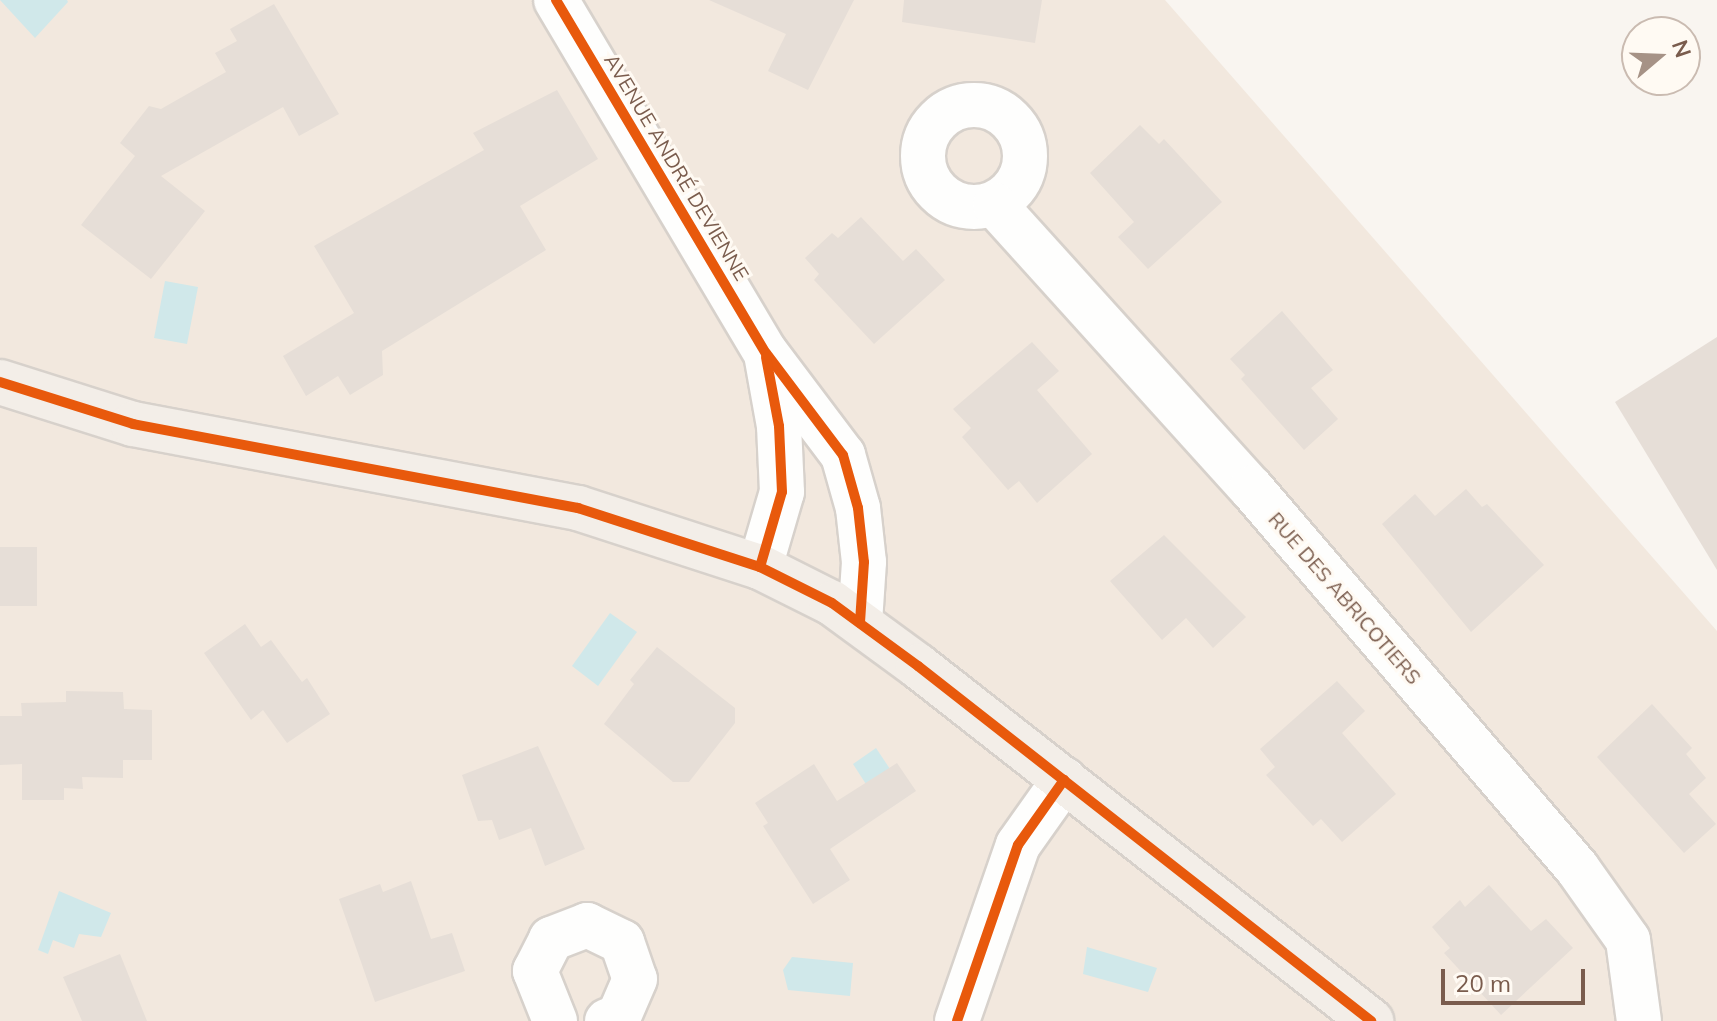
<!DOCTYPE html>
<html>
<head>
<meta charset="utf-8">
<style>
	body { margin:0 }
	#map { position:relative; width:1717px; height:1021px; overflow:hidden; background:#f9f5f0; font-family:Mulish,sans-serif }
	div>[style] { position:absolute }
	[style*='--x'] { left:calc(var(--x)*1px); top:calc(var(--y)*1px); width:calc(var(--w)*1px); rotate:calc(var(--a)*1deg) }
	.residential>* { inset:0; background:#f2e8de }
	.water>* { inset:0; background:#d0e8ea }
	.building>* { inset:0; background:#e6ded7 }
	.roads { filter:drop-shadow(2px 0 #d7d1cb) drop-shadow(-2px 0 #d7d1cb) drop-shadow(0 2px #d7d1cb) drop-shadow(0 -2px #d7d1cb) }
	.minor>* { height:44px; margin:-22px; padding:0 22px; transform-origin:22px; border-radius:22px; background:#fefefd }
	.minor>.ring { margin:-22px; padding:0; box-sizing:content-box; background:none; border:44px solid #fefefd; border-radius:50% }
	.major>* { height:44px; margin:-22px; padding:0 22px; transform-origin:22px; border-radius:22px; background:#f3eee8 }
	.cycleway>* { height:10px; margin:-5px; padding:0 5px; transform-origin:5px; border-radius:5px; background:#e8590c }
	span { translate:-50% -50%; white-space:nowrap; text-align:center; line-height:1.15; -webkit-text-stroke:6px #fffaf3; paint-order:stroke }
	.street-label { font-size:20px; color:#7a5c4d }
	.north { position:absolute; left:1621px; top:16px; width:80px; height:80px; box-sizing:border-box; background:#fffaf3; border:2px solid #cabbb1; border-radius:50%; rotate:71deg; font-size:22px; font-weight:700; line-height:32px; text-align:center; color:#7a5c4d }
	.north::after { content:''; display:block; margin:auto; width:28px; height:36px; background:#a69286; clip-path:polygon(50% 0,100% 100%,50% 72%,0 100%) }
	.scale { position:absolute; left:1441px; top:969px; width:144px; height:36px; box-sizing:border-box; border:4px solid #7a5c4d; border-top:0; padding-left:10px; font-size:24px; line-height:28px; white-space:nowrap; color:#7a5c4d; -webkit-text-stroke:6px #fffaf3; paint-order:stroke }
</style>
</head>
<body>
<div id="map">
	<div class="residential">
		<i style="clip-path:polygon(0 0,1165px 0,1717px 631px,1717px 1021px,0 1021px)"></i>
	</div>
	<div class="water">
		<i style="clip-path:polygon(0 0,67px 0,68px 2px,35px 38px)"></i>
		<i style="clip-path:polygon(165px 281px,198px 287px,187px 344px,154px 338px)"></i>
		<i style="clip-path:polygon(610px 613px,637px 632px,598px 686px,572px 666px)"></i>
		<i style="clip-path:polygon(876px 748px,908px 796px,884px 812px,853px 764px)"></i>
		<i style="clip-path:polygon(59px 891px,111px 913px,101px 937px,79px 934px,74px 948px,53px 940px,48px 954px,38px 950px)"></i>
		<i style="clip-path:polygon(1087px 947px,1157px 968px,1148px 992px,1083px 974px)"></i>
		<i style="clip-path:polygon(792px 957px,853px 963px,850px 996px,788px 990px,783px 970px)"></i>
	</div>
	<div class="building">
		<i style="clip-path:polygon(709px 0,854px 0,808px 90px,768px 71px,786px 34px)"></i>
		<i style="clip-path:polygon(904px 0,1042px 0,1035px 43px,902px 22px)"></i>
		<i style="clip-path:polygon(274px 4px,339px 114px,299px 136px,283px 107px,161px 176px,205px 211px,151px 279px,81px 225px,135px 156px,120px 143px,149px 106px,161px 109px,226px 72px,215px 53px,237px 41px,230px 29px)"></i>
		<i style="clip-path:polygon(557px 90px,598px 159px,520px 206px,546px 250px,382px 351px,383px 375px,350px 395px,338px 376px,306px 396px,283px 356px,354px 313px,314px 246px,484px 150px,473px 133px)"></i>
		<i style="clip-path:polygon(1140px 125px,1159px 144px,1164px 139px,1222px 202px,1148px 269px,1118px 237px,1134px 222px,1090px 173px)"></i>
		<i style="clip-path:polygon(861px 217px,903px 261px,916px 249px,945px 280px,874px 344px,814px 280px,819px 274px,805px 258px,832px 233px,838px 238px)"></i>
		<i style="clip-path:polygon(1282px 311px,1333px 370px,1311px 388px,1338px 419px,1304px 450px,1241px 379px,1245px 375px,1230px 359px)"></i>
		<i style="clip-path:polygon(1717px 337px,1717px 570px,1615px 402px)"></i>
		<i style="clip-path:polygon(1032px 342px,1059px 371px,1037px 390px,1092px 454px,1037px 503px,1019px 481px,1008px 490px,962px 437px,971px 428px,953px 409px)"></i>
		<i style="clip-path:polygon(1466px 489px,1482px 507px,1487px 504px,1544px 565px,1471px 632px,1382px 524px,1415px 494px,1435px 516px)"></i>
		<i style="clip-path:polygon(1164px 535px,1246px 617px,1213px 648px,1186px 618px,1162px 640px,1110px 581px)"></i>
		<i style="clip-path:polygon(0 547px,37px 547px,37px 606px,0 606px)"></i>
		<i style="clip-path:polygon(245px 624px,261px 647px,271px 640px,302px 682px,307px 678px,330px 714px,287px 743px,263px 710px,251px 720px,204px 653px)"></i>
		<i style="clip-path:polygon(657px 647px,735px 708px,735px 723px,689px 782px,673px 782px,604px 724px,634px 684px,630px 680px)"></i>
		<i style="clip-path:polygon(1337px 681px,1365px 711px,1342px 733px,1396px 794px,1342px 842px,1321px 819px,1313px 826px,1266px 775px,1275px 767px,1260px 749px)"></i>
		<i style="clip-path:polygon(66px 691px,123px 692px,124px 709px,152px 710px,152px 760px,123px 760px,123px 778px,82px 777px,83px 789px,64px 788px,64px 800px,22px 800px,22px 764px,0 765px,0 716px,22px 716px,21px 703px,66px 702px)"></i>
		<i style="clip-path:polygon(1652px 704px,1692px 748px,1686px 754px,1706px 778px,1689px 794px,1716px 824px,1684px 853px,1597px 757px)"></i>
		<i style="clip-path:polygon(538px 746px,585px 849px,545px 866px,531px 828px,499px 840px,492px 820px,478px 821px,462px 775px)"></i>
		<i style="clip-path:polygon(897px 763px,916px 791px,830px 849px,850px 880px,813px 904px,763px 826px,768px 823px,755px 803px,814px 764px,837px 801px)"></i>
		<i style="clip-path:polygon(411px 881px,431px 939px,452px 933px,465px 971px,375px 1002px,339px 899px,380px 884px,383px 892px)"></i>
		<i style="clip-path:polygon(1489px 885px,1531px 931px,1546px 919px,1573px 948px,1501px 1015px,1444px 953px,1450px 948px,1432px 927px,1460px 900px,1465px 907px)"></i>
		<i style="clip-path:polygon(120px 954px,147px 1021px,82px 1021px,63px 977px)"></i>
	</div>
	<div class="roads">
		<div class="minor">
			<i style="--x:556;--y:0;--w:411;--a:59.3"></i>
			<i style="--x:766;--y:353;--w:128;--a:53"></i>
			<i style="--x:843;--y:455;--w:55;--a:74.2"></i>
			<i style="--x:858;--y:508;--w:54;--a:83.7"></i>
			<i style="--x:864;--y:562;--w:61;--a:93.8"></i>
			<i class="ring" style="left:923px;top:105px;width:58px;height:58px"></i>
			<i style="--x:995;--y:205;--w:382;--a:47.9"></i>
			<i style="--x:1251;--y:488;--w:501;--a:49.37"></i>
			<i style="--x:1577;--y:868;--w:88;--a:54.7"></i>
			<i style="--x:1628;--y:940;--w:82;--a:82.3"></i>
			<i style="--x:760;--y:567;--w:78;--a:-73.7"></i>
			<i style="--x:782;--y:492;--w:66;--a:-92.6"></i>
			<i style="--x:779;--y:426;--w:68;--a:-100.2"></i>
			<i style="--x:555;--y:1021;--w:54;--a:-111.8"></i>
			<i style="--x:535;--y:971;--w:36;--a:-63"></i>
			<i style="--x:551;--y:939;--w:39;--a:-21"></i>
			<i style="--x:587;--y:925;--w:39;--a:26"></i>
			<i style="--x:622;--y:942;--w:39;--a:71"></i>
			<i style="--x:635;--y:979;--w:40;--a:113.4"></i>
			<i style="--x:619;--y:1016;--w:13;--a:157"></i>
			<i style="--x:957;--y:1021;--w:186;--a:-70.9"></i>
			<i style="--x:1018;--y:845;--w:80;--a:-54.7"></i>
		</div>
		<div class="major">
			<i style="--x:0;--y:382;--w:139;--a:17.5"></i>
			<i style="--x:133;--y:424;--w:453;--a:10.7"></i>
			<i style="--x:578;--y:508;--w:191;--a:18"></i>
			<i style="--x:760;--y:567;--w:80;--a:26.6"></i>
			<i style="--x:832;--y:603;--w:107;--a:36.2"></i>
			<i style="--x:918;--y:666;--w:576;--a:38.08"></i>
		</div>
	</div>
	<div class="cycleway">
		<i style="--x:556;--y:0;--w:411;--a:59.3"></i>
		<i style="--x:766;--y:353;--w:128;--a:53"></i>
		<i style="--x:843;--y:455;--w:55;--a:74.2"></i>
		<i style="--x:858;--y:508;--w:54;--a:83.7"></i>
		<i style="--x:864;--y:562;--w:61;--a:93.8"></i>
		<i style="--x:0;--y:382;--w:139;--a:17.5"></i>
		<i style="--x:133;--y:424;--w:453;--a:10.7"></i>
		<i style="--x:578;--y:508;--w:191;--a:18"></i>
		<i style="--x:760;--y:567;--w:80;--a:26.6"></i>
		<i style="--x:832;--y:603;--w:107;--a:36.2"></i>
		<i style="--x:918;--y:666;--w:576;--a:38.08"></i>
		<i style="--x:760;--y:567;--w:78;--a:-73.7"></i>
		<i style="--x:782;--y:492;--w:66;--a:-92.6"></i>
		<i style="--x:779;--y:426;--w:70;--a:-100.7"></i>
		<i style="--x:957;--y:1021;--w:186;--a:-70.9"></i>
		<i style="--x:1018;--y:845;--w:80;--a:-54.7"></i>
	</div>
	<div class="street-label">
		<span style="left:677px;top:167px;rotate:59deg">AVENUE ANDRÉ DEVIENNE</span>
		<span style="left:1345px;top:598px;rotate:49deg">RUE DES ABRICOTIERS</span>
	</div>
	<div class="north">N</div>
	<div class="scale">20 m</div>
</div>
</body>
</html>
